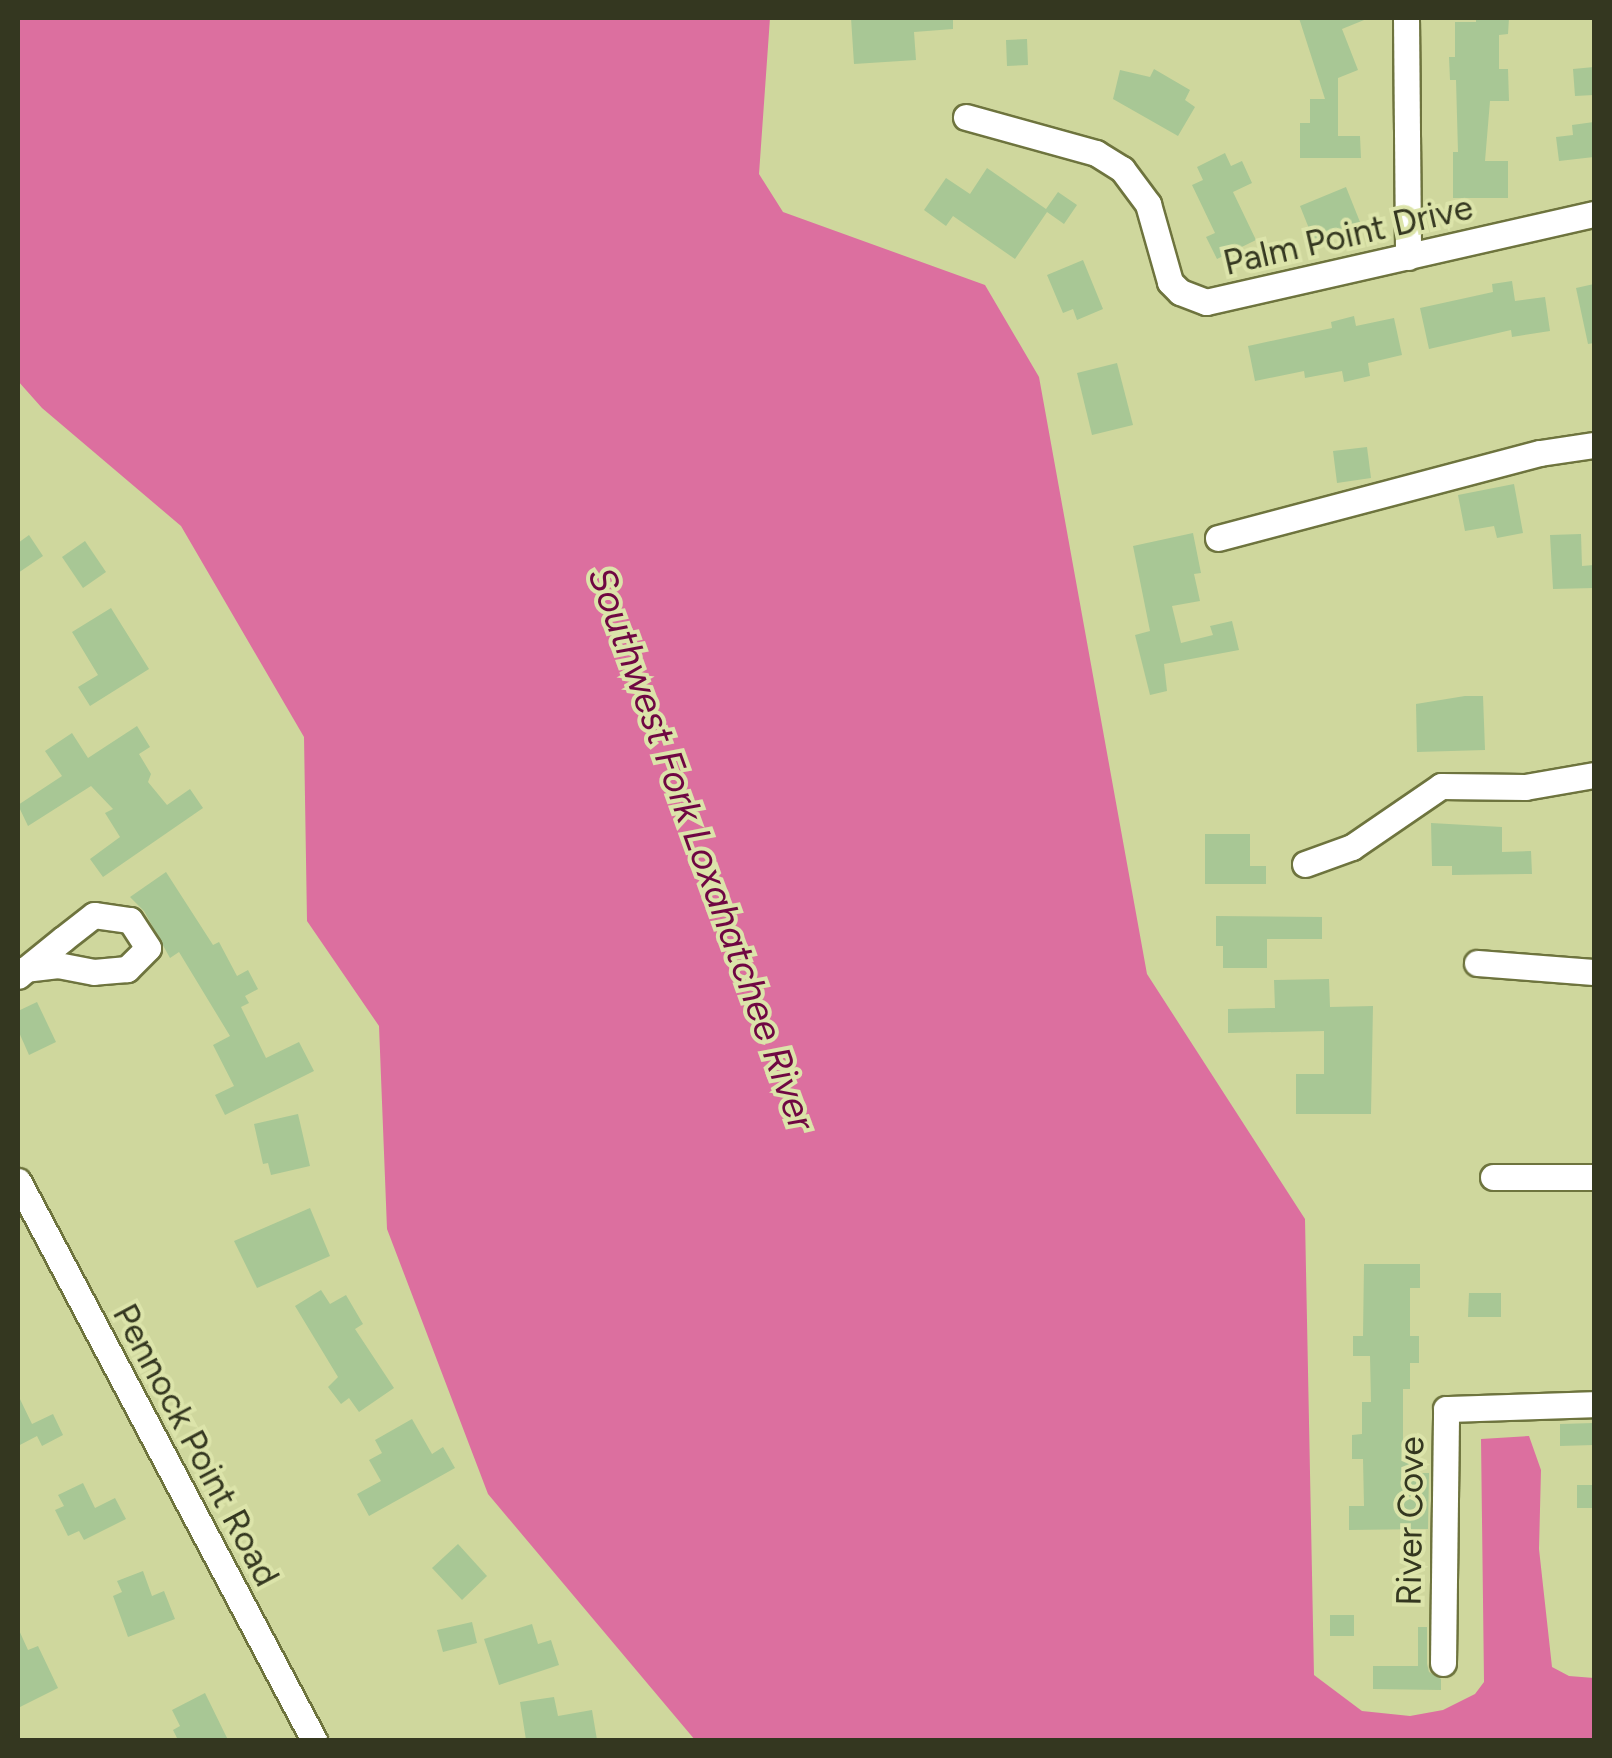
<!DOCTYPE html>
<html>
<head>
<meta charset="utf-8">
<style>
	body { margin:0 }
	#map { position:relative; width:1612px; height:1758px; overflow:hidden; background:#cfd79d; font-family:Figtree,sans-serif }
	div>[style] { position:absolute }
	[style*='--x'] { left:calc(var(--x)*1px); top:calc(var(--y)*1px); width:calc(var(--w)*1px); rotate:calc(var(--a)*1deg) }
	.water>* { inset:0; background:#dc6f9f }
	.building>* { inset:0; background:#a8c795 }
	.roads { filter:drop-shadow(2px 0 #6e743e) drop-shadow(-2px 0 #6e743e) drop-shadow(0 2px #6e743e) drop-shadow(0 -2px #6e743e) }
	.minor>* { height:25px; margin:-12.5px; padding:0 12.5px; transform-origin:12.5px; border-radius:12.5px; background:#fff }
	span { translate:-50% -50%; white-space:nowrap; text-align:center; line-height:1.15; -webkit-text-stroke:8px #dce4aa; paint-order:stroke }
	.street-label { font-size:35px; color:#343720 }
	.water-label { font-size:38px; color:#6f0742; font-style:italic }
	.frame { position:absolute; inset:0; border:20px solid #343720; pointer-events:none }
</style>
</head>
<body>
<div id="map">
	<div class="water">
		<i style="clip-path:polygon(18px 18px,770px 18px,759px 174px,783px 212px,985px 285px,1039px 377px,1147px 974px,1305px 1219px,1314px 1675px,1362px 1711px,1410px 1716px,1443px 1710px,1475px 1694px,1484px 1682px,1481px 1439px,1529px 1436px,1541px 1470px,1539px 1549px,1552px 1667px,1569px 1676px,1594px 1678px,1594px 1740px,695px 1740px,488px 1494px,387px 1229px,379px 1026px,307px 921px,304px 737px,181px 526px,42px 408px,18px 381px)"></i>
	</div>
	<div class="building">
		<i style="clip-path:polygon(851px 18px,953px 18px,953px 29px,914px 32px,916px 60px,854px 64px)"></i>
		<i style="clip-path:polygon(1299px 18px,1369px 18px,1342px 29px,1358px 70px,1338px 78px,1338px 136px,1360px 136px,1361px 158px,1300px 158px,1300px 123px,1310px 123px,1310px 99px,1325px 99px)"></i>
		<i style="clip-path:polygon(1476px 18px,1509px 18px,1508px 34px,1499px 35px,1499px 69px,1508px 69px,1509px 101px,1490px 101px,1485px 161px,1508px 161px,1508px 198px,1453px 198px,1453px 152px,1458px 152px,1456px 80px,1450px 80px,1449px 57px,1455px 57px,1455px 22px,1476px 22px)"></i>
		<i style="clip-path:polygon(1027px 39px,1028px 65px,1007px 66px,1006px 40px)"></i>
		<i style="clip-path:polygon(1594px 67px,1594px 95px,1575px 96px,1573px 69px)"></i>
		<i style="clip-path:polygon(1154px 69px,1190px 90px,1185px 100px,1195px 107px,1178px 136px,1113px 99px,1120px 70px,1150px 77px)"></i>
		<i style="clip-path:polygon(1594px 122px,1594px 157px,1559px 161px,1556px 137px,1573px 135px,1572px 125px)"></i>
		<i style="clip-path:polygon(1225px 153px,1231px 166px,1242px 161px,1252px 183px,1233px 192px,1256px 240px,1217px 259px,1206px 237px,1215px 233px,1192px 185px,1203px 180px,1197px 167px)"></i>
		<i style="clip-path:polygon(987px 168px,1046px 209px,1058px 192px,1077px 205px,1064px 224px,1047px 212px,1015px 259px,953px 216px,946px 226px,924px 210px,946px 178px,970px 194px)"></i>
		<i style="clip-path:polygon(1346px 187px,1360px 222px,1314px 241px,1300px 206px)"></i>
		<i style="clip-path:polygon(1083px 260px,1103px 309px,1077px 320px,1073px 309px,1063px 313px,1047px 275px)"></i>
		<i style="clip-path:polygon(1512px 281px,1515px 301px,1545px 297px,1550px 331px,1512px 337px,1511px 330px,1429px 349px,1420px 308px,1493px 292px,1492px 284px)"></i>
		<i style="clip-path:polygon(1594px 284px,1594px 343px,1588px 344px,1576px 288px)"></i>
		<i style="clip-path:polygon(1354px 316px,1356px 326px,1394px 318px,1402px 355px,1368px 363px,1370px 376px,1344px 382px,1342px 371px,1305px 378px,1304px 371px,1255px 381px,1248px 346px,1332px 328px,1331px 322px)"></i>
		<i style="clip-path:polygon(1117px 363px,1133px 425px,1092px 435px,1077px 373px)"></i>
		<i style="clip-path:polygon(1367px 447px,1371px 478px,1337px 483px,1333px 451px)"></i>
		<i style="clip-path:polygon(1514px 484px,1523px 533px,1497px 538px,1494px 526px,1465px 531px,1458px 495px)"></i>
		<i style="clip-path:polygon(1193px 533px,1201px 573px,1194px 574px,1200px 601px,1172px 606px,1181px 643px,1213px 635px,1210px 626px,1232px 621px,1239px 650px,1164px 664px,1167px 691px,1150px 695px,1135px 635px,1150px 631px,1133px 546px)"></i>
		<i style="clip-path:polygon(1581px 534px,1582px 566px,1594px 565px,1594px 588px,1553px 589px,1550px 535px)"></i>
		<i style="clip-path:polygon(29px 535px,43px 556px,18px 573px,18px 543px)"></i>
		<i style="clip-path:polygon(85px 541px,106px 572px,83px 588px,62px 557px)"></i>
		<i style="clip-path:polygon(111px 608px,149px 669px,90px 706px,78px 687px,98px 675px,72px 632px)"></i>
		<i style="clip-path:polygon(1465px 696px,1483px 696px,1485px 750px,1417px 752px,1416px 704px)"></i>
		<i style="clip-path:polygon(137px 726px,150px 747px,139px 754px,151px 774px,148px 782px,167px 805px,190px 789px,203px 808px,103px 877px,90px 859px,120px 837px,105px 813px,113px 809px,91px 786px,28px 826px,18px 805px,62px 776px,45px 751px,72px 733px,88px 758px)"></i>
		<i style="clip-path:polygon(1431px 823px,1502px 827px,1502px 852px,1531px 851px,1532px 874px,1452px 875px,1452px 866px,1432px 866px)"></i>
		<i style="clip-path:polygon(1205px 834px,1250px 834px,1250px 866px,1266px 866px,1266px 884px,1205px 884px)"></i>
		<i style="clip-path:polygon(166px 872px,213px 945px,219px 942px,237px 976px,248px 970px,258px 989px,245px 996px,249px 1003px,241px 1007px,266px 1058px,299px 1042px,314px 1071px,225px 1115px,215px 1095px,234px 1086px,213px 1045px,230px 1036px,179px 952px,170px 958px,144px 911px,130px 897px)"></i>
		<i style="clip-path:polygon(1216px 916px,1322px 917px,1322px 939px,1267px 939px,1267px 968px,1223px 968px,1223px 946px,1216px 946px)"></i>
		<i style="clip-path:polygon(1329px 979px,1330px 1007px,1373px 1006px,1371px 1114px,1296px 1114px,1296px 1074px,1324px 1074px,1324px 1031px,1228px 1033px,1228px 1009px,1275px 1008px,1274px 980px)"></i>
		<i style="clip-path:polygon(37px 1002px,56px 1042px,29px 1055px,18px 1030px,18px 1011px)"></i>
		<i style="clip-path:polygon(298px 1114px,310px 1166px,271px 1175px,268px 1163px,263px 1164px,254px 1124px)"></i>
		<i style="clip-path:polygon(310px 1208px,330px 1256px,257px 1288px,234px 1241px)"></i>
		<i style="clip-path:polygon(1364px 1264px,1420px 1264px,1420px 1288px,1410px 1288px,1410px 1336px,1419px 1336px,1419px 1363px,1410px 1363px,1410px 1389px,1403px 1389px,1403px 1439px,1416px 1439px,1416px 1473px,1429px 1473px,1428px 1529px,1349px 1530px,1349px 1506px,1364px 1506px,1363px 1459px,1352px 1459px,1352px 1435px,1362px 1434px,1362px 1402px,1371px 1402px,1370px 1356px,1353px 1356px,1353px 1336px,1363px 1336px)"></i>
		<i style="clip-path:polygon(321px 1290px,330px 1304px,346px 1295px,363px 1324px,355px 1329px,394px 1388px,359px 1412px,349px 1398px,341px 1404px,328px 1387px,338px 1377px,295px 1306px)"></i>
		<i style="clip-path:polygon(1469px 1293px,1501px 1293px,1501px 1317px,1468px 1317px)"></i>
		<i style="clip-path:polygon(18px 1395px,32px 1424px,53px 1414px,63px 1435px,42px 1446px,37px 1436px,18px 1446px)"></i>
		<i style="clip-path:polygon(412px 1419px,432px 1454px,443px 1447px,455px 1468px,369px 1516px,357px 1494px,381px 1481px,369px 1460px,382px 1453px,375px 1440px)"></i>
		<i style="clip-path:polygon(1594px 1423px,1594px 1445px,1560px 1446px,1560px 1424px)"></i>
		<i style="clip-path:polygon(83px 1483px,95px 1508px,115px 1498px,126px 1519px,84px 1540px,79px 1531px,68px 1536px,55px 1510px,64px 1506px,58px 1495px)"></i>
		<i style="clip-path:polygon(1577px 1485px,1594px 1485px,1594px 1508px,1577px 1508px)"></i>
		<i style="clip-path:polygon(458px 1544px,487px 1576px,462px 1600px,432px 1568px)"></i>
		<i style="clip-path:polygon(143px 1571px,152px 1596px,164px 1591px,175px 1619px,128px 1637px,113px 1596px,122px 1592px,117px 1581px)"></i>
		<i style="clip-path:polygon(1330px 1615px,1354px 1615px,1354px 1636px,1330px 1636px)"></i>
		<i style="clip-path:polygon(472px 1622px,477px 1643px,443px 1652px,437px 1630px)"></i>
		<i style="clip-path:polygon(532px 1624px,538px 1644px,551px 1640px,559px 1665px,499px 1685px,484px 1639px)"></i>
		<i style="clip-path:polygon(1418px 1627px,1427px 1627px,1427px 1664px,1429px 1672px,1441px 1679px,1441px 1690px,1373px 1689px,1373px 1666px,1418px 1666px)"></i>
		<i style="clip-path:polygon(18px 1628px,28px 1650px,38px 1646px,58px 1688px,18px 1708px)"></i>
		<i style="clip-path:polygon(205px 1693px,228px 1740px,178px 1740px,173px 1730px,180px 1726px,172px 1710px)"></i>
		<i style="clip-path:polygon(554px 1697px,558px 1716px,592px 1710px,597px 1740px,526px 1740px,520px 1702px)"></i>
	</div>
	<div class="roads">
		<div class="minor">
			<i style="--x:1406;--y:18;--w:239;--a:89.5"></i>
			<i style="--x:966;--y:117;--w:135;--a:15.5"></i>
			<i style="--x:1096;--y:153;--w:31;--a:32"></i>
			<i style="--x:1122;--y:169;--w:44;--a:53.4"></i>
			<i style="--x:1148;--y:204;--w:81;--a:74.2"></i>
			<i style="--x:1170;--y:282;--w:14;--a:45"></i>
			<i style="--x:1180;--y:292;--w:28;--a:21"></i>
			<i style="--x:1206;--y:302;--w:398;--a:-12.8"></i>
			<i style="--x:1218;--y:538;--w:333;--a:-14.8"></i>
			<i style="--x:1540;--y:453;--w:55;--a:-8.4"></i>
			<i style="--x:1305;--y:864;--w:50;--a:-19.9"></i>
			<i style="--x:1352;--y:847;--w:108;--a:-34.4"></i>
			<i style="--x:1441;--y:786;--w:84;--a:0.7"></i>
			<i style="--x:1525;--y:787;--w:70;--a:-9.9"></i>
			<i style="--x:1477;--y:963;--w:117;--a:4.4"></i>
			<i style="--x:18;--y:976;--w:11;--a:-41"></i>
			<i style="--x:26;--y:969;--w:48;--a:-39"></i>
			<i style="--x:63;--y:939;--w:39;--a:-38"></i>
			<i style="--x:94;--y:915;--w:36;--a:8"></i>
			<i style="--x:130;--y:920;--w:33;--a:57"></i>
			<i style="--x:148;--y:948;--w:30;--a:135"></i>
			<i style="--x:127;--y:969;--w:33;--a:175"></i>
			<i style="--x:94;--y:972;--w:37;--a:-169"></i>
			<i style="--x:58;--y:965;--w:32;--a:173"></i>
			<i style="--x:1493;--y:1177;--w:101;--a:0"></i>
			<i style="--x:18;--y:1181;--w:633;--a:62.1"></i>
			<i style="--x:1443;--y:1663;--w:254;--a:-89.3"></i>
			<i style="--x:1446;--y:1409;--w:148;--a:-1.9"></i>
		</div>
	</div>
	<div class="street-label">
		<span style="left:1348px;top:235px;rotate:-13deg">Palm Point Drive</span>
		<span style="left:196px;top:1445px;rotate:62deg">Pennock Point Road</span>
		<span style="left:1410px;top:1521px;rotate:-89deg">River Cove</span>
	</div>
	<div class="water-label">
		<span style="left:701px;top:849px;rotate:70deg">Southwest Fork Loxahatchee River</span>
	</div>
	<div class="frame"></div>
</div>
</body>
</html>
